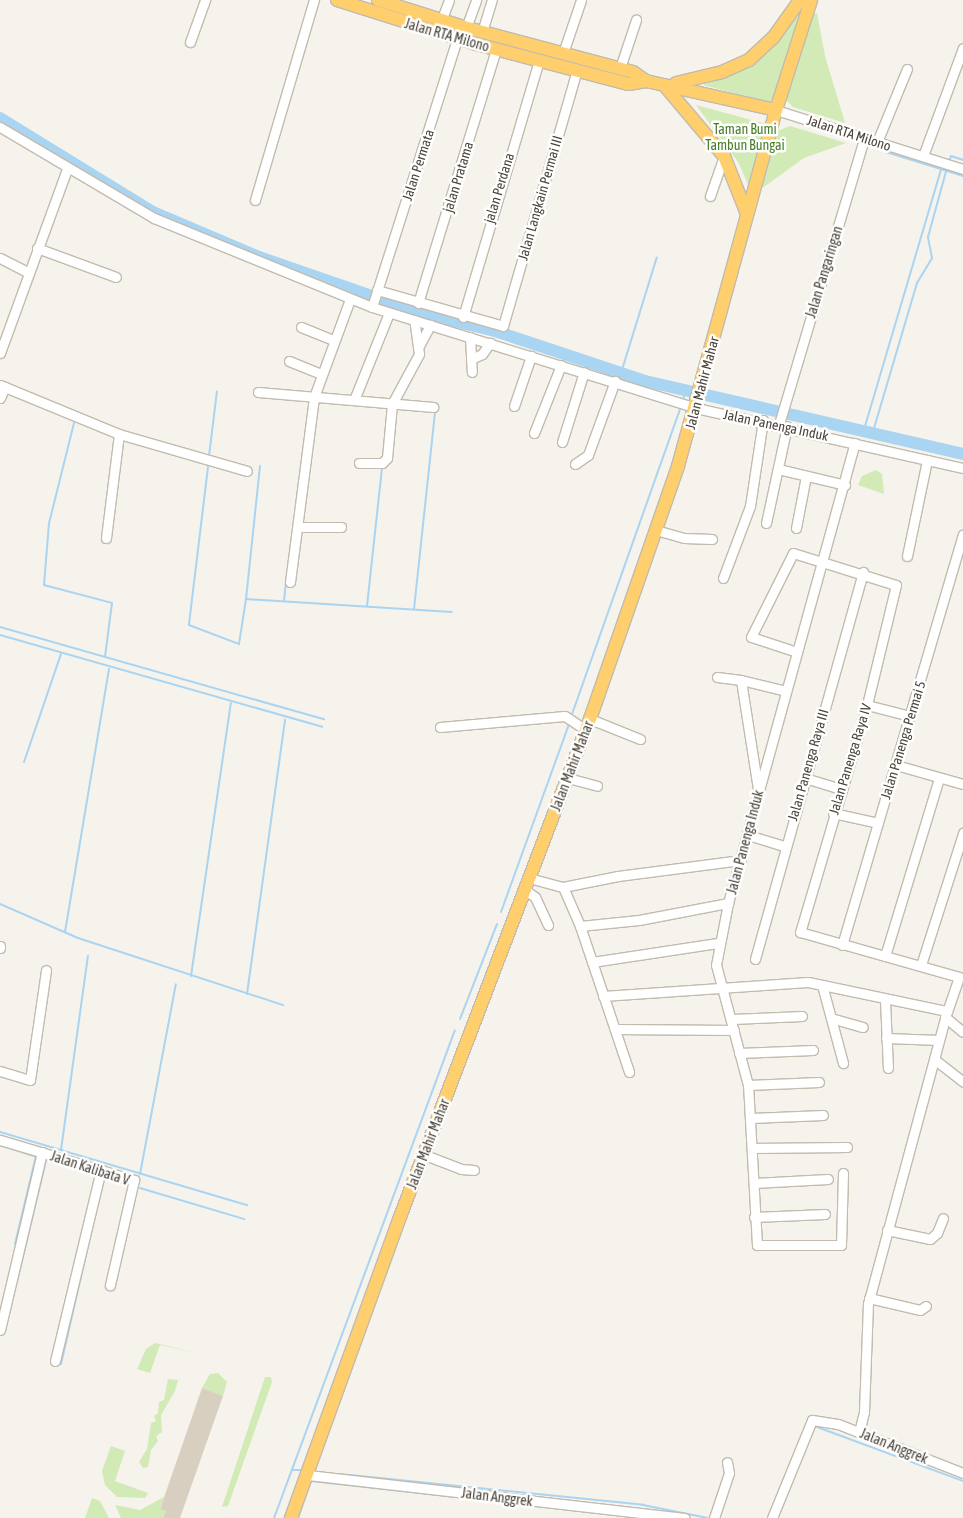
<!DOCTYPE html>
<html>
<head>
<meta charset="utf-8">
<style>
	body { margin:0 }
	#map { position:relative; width:963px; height:1518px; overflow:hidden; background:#f6f3ec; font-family:"Asap Condensed",sans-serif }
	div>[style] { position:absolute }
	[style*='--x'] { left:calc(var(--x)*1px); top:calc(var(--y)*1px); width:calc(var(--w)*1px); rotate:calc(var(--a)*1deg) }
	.green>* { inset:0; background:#d2eab5 }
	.stream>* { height:2px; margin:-1px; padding:0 1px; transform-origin:1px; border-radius:1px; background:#a9d4f2 }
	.river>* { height:12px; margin:-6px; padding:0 6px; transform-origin:6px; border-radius:6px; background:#a9d4f2 }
	.building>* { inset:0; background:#d8cfc1 }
	.roads { filter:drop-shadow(1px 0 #c2bbae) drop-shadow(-1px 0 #c2bbae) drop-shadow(0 1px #c2bbae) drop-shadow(0 -1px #c2bbae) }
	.minor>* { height:9px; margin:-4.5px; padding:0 4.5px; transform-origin:4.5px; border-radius:4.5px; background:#fff }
	.highway>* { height:12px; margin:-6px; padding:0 6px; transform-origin:6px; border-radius:6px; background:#ffcf6e }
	span { translate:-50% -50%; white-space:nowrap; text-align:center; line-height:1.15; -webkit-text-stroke:5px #fff; paint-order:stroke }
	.street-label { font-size:14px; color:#4b4439 }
	.park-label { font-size:14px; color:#4a7f2a }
</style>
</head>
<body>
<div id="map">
	<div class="green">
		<i style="clip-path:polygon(801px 13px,775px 104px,703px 85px,758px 60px)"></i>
		<i style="clip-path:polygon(817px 13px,825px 56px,845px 123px,793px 107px,785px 99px,810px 14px)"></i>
		<i style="clip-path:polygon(696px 105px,767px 124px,751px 191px,738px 162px)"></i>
		<i style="clip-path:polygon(790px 126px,846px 143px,804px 158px,761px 189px,777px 131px)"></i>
		<i style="clip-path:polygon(876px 470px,882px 474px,884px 494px,858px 485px,862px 476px)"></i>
		<i style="clip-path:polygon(155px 1343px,214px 1357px,215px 1357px,160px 1345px,150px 1373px,137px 1369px,146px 1349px)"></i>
		<i style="clip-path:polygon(218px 1373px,227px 1382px,223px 1396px,202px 1388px,210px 1374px)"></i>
		<i style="clip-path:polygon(265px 1377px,271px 1377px,272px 1382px,228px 1506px,222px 1507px)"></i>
		<i style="clip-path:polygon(168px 1379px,178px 1380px,175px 1391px,161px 1415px,162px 1432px,156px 1436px,158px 1441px,151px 1450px,148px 1467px,143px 1468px,139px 1462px,147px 1449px,151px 1423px,156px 1421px,154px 1416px,158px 1413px,159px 1402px,164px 1400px)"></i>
		<i style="clip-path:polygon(111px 1446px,125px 1451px,115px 1481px,148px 1493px,145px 1498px,117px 1497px,105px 1485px,102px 1471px)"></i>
		<i style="clip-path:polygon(164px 1497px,160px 1508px,166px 1511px,163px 1518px,121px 1518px,115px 1505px,140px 1510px)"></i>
		<i style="clip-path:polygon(92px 1498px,100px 1501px,109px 1518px,85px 1518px)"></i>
	</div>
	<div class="stream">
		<i style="--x:886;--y:152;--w:81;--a:17.3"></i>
		<i style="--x:949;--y:161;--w:5;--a:-68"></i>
		<i style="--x:951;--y:156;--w:13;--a:18"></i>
		<i style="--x:395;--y:310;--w:5;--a:-68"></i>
		<i style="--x:621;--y:373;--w:121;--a:-72.8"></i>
		<i style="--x:683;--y:401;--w:10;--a:-79"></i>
		<i style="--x:714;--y:401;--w:66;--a:13.2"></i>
		<i style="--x:398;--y:406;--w:21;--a:11"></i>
		<i style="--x:785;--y:417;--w:183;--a:13"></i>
		<i style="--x:74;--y:423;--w:103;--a:104"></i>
		<i style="--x:49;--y:523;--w:62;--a:94.6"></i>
		<i style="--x:44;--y:585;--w:70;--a:14.8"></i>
		<i style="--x:112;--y:603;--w:54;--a:97.4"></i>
		<i style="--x:863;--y:433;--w:274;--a:-73.5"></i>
		<i style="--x:872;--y:435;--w:159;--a:-73.5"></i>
		<i style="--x:917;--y:283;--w:29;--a:-59"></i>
		<i style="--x:932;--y:258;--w:21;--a:-101"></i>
		<i style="--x:928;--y:237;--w:72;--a:-74.6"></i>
		<i style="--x:209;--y:456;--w:65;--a:-83"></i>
		<i style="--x:260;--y:466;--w:134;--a:96"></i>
		<i style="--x:246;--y:599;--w:206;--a:3.6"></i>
		<i style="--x:208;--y:467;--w:159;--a:96.9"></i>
		<i style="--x:189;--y:625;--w:53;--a:20.8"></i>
		<i style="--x:239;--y:644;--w:46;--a:-81.2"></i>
		<i style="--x:284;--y:601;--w:20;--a:-84"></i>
		<i style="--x:367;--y:606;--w:140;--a:-83.8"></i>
		<i style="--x:414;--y:609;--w:199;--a:-83.9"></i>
		<i style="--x:435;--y:411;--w:4;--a:180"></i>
		<i style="--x:0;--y:627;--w:337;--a:15.9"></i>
		<i style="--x:0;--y:635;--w:335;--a:15.9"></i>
		<i style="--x:571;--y:717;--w:330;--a:-70.5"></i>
		<i style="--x:24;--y:762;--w:114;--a:-71.1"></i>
		<i style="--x:0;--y:904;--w:85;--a:23.6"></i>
		<i style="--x:78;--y:938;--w:216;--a:18.1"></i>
		<i style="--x:501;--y:912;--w:200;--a:-70.1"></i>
		<i style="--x:65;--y:932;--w:267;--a:-80.5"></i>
		<i style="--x:191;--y:976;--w:276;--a:-81.7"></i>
		<i style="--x:247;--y:994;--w:277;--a:-82.1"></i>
		<i style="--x:460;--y:1019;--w:102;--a:-68.7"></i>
		<i style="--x:932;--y:1052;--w:10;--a:-79"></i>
		<i style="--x:0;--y:1132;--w:258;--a:16.5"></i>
		<i style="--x:0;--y:1145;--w:38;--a:18"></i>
		<i style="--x:61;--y:1150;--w:196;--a:-82.1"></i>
		<i style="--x:46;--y:1160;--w:53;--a:16.4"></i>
		<i style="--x:140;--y:1174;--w:193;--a:-79.3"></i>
		<i style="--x:103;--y:1177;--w:28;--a:17"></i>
		<i style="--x:140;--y:1188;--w:109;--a:16.6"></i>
		<i style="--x:15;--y:1244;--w:90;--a:-76.6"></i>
		<i style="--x:17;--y:1282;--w:125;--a:-76.6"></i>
		<i style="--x:61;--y:1364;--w:192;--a:-77.1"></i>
		<i style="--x:817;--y:1427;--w:156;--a:20.3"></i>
		<i style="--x:866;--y:1429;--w:15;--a:-82"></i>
		<i style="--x:292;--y:1470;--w:10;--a:0"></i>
		<i style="--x:340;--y:1474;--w:305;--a:5.8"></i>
		<i style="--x:643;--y:1505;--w:66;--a:11.3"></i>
		<i style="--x:274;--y:1518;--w:520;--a:-69.65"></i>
		<i style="--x:298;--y:1518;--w:39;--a:-71"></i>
		<i style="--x:311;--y:1481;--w:336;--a:6.3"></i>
	</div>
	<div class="river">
		<i style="--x:0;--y:118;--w:180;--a:31.6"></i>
		<i style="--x:153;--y:212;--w:115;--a:23"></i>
		<i style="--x:259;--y:257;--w:171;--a:19.1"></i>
		<i style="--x:421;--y:313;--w:76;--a:13.7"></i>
		<i style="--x:495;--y:331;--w:158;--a:18.4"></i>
		<i style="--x:645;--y:381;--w:326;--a:12.9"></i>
	</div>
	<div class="building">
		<i style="clip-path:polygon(202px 1388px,223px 1396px,180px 1518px,163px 1518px,166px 1511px,160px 1509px)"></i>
	</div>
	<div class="roads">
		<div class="minor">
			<i style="--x:441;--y:21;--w:22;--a:-69"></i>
			<i style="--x:466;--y:28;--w:30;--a:-70"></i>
			<i style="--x:482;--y:32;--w:34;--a:-73"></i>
			<i style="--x:190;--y:42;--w:45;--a:-70.3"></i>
			<i style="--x:563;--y:53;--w:56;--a:-71.2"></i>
			<i style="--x:620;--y:68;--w:51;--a:-71.6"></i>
			<i style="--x:776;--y:110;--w:196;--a:17.5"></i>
			<i style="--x:0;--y:127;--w:179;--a:30.6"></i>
			<i style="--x:154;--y:218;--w:235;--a:22.2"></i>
			<i style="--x:372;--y:307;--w:339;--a:17.3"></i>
			<i style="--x:696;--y:408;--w:274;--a:12.7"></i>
			<i style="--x:877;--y:142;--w:79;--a:-67.7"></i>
			<i style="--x:923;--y:156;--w:115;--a:-69.7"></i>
			<i style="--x:710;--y:196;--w:42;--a:-70.7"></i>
			<i style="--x:255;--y:200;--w:209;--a:-73.6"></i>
			<i style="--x:37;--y:248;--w:84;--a:20.2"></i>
			<i style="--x:0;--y:258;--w:30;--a:27"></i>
			<i style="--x:377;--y:290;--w:131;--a:15.9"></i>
			<i style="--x:503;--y:326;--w:266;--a:-73.9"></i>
			<i style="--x:418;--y:303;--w:266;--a:-72.9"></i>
			<i style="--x:372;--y:307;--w:281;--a:-72.4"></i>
			<i style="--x:463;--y:317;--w:268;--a:-73.5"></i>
			<i style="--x:301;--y:327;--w:35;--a:22"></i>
			<i style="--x:470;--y:337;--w:35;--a:87"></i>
			<i style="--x:419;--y:346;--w:24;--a:-62"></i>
			<i style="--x:0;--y:353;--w:196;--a:-70"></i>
			<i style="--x:471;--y:359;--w:12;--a:-24"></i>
			<i style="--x:482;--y:354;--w:14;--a:-54"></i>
			<i style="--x:289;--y:361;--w:35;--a:22"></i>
			<i style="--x:0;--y:385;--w:129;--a:22.4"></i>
			<i style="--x:119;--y:434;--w:133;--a:16.1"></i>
			<i style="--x:258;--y:392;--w:176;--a:4.9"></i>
			<i style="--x:0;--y:398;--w:12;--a:-66"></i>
			<i style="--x:354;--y:400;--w:94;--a:-68.1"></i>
			<i style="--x:514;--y:406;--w:53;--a:-71.2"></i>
			<i style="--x:779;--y:424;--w:298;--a:-73.4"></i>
			<i style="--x:534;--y:433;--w:73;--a:-68.3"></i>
			<i style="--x:562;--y:442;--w:73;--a:-72.6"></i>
			<i style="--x:359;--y:463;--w:23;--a:0"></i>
			<i style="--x:382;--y:463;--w:7;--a:-45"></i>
			<i style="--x:387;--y:458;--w:54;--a:-84.7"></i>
			<i style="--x:392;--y:404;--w:57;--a:-61.6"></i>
			<i style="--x:419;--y:354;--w:34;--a:-98"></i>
			<i style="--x:575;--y:464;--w:16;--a:-35"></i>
			<i style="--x:588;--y:455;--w:79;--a:-70"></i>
			<i style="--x:778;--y:469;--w:69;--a:13.4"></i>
			<i style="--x:766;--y:523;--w:99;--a:-77.8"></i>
			<i style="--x:298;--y:527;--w:43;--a:0"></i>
			<i style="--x:796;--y:528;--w:53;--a:-79.1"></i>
			<i style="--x:656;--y:530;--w:29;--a:16"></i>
			<i style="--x:684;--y:538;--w:28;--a:2"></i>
			<i style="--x:106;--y:538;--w:105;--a:-82.9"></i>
			<i style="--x:907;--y:556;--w:98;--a:-78.2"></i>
			<i style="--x:723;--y:578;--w:77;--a:-69.4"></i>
			<i style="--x:750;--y:506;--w:87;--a:-81.4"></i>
			<i style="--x:290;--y:582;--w:187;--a:-82.6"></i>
			<i style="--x:314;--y:397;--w:104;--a:-69.8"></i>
			<i style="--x:797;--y:652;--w:48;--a:-161.9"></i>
			<i style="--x:751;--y:637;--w:94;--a:-63.4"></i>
			<i style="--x:793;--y:553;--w:108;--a:17.3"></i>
			<i style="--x:896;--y:585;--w:123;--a:103.6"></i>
			<i style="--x:867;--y:705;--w:237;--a:106.4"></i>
			<i style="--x:800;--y:932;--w:165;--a:15.8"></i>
			<i style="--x:959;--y:977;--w:36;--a:109"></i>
			<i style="--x:947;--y:1011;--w:302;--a:105.1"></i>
			<i style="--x:868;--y:1303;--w:109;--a:92.1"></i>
			<i style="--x:864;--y:1412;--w:21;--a:104"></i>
			<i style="--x:717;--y:677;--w:24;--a:7"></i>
			<i style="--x:867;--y:705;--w:44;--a:14.3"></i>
			<i style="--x:590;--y:719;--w:54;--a:21.8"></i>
			<i style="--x:440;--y:727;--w:125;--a:-5"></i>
			<i style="--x:565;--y:716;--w:25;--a:34"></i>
			<i style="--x:896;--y:765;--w:70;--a:15.8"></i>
			<i style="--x:568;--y:778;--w:30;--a:15"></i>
			<i style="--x:805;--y:778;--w:38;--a:17"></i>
			<i style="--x:758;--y:789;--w:110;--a:-98.9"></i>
			<i style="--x:741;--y:680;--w:46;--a:13.7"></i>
			<i style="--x:833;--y:813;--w:46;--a:12.5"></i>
			<i style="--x:748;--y:835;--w:38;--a:17"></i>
			<i style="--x:529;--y:878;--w:35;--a:15"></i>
			<i style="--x:563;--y:887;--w:43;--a:66.4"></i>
			<i style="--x:580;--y:926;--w:154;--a:71.4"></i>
			<i style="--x:563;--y:887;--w:56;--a:-11.3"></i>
			<i style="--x:618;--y:876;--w:124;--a:-7.4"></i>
			<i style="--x:525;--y:890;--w:12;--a:35"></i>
			<i style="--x:535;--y:897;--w:31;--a:65"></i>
			<i style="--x:580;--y:926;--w:59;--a:-5.8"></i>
			<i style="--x:639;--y:920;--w:91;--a:-10.8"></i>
			<i style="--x:842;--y:945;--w:428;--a:-73.6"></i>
			<i style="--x:0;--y:948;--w:2;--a:-90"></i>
			<i style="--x:885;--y:956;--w:186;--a:-73.1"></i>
			<i style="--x:755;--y:959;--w:402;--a:-74.4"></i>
			<i style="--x:592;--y:962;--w:127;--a:-8.6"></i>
			<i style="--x:921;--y:965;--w:139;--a:-72.3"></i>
			<i style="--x:822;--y:985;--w:81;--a:74.9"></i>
			<i style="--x:603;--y:996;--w:205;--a:-3.9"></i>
			<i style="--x:808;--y:982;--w:142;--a:11.8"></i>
			<i style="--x:885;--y:1000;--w:68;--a:87.5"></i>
			<i style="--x:945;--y:1017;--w:23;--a:40"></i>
			<i style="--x:831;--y:1018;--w:33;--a:16"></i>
			<i style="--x:732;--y:1019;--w:70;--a:-2.5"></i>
			<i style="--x:615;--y:1029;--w:119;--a:0.5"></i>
			<i style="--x:886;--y:1038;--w:53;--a:2.2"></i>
			<i style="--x:739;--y:1053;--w:74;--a:-2.3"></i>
			<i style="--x:934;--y:1059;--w:37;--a:38"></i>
			<i style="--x:0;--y:1071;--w:31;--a:17"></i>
			<i style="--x:30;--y:1080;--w:111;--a:-81.7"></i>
			<i style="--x:748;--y:1085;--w:71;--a:-2.4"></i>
			<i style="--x:751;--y:1118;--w:72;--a:-2.4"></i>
			<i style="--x:0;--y:1140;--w:140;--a:16.6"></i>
			<i style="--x:134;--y:1180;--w:108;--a:102.9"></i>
			<i style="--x:752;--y:1148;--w:95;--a:-0.6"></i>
			<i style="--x:425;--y:1155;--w:39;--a:21"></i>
			<i style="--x:461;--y:1169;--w:13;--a:4"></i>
			<i style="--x:843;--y:1173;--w:72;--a:91.6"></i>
			<i style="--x:841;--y:1245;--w:84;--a:180"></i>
			<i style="--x:757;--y:1245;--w:160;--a:-93.2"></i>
			<i style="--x:748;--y:1085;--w:124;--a:-104.9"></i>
			<i style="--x:716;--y:965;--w:63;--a:-79"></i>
			<i style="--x:728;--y:903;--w:477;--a:-74.6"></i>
			<i style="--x:754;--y:1183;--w:74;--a:-3.1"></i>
			<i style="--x:754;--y:1217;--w:71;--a:-2.4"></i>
			<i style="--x:887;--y:1230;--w:44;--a:11.8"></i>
			<i style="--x:930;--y:1239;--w:9;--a:-41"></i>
			<i style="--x:937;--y:1233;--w:16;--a:-68"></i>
			<i style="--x:869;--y:1298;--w:52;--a:13.2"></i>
			<i style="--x:920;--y:1310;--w:7;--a:-34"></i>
			<i style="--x:0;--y:1330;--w:183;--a:-76.7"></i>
			<i style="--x:55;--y:1361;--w:197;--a:-76.5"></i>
			<i style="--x:308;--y:1475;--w:379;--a:6.5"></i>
			<i style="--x:714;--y:1518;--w:47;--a:-71.6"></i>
			<i style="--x:729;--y:1473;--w:11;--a:-100"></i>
			<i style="--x:772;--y:1518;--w:106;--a:-67.8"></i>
			<i style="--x:812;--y:1420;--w:26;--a:9"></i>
			<i style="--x:838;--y:1424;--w:134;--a:21.4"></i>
		</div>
		<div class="highway">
			<i style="--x:337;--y:0;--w:146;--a:17.6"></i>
			<i style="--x:476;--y:44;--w:158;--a:14.7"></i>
			<i style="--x:629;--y:84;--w:17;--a:-10"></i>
			<i style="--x:378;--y:0;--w:90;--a:17.4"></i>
			<i style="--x:464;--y:27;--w:175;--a:14.9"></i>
			<i style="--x:633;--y:72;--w:16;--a:35"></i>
			<i style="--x:646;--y:81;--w:133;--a:12.6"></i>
			<i style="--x:676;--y:83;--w:47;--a:-13.4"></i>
			<i style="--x:722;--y:72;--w:30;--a:-24"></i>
			<i style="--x:749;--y:60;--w:33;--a:-43"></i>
			<i style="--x:773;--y:38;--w:47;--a:-54.6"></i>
			<i style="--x:664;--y:85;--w:93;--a:49.8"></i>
			<i style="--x:724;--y:156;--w:62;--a:68.4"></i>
			<i style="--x:291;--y:1518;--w:320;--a:-70.1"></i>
			<i style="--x:400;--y:1217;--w:533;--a:-69.12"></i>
			<i style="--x:590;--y:719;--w:268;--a:-70.8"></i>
			<i style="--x:678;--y:466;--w:369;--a:-74.6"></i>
			<i style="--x:776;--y:110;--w:115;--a:-72.3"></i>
		</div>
	</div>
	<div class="street-label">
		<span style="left:447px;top:35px;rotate:16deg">Jalan RTA Milono</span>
		<span style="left:849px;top:133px;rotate:18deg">Jalan RTA Milono</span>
		<span style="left:418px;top:165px;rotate:-72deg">Jalan Permata</span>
		<span style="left:458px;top:177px;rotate:-73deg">jalan Pratama</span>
		<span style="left:499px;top:188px;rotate:-73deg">jalan Perdana</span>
		<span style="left:540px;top:198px;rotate:-74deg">Jalan Langkain Permai III</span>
		<span style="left:824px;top:272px;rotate:-73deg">Jalan Pangaringan</span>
		<span style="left:702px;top:383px;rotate:-75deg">Jalan Mahir Mahar</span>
		<span style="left:776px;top:425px;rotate:12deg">Jalan Panenga Induk</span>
		<span style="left:903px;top:740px;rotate:-73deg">Jalan Panenga Permai 5</span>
		<span style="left:850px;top:759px;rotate:-73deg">Jalan Panenga Raya IV</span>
		<span style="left:808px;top:765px;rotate:-74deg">Jalan Panenga Raya III</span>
		<span style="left:572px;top:766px;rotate:-69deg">Jalan Mahir Mahar</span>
		<span style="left:745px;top:842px;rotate:-75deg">Jalan Panenga Induk</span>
		<span style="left:428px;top:1144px;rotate:-69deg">Jalan Mahir Mahar</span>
		<span style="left:90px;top:1168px;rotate:18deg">Jalan Kalibata V</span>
		<span style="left:894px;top:1446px;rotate:22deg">Jalan Anggrek</span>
		<span style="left:497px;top:1497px;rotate:7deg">Jalan Anggrek</span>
	</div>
	<div class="park-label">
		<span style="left:745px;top:137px">Taman Bumi<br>Tambun Bungai</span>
	</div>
</div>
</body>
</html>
